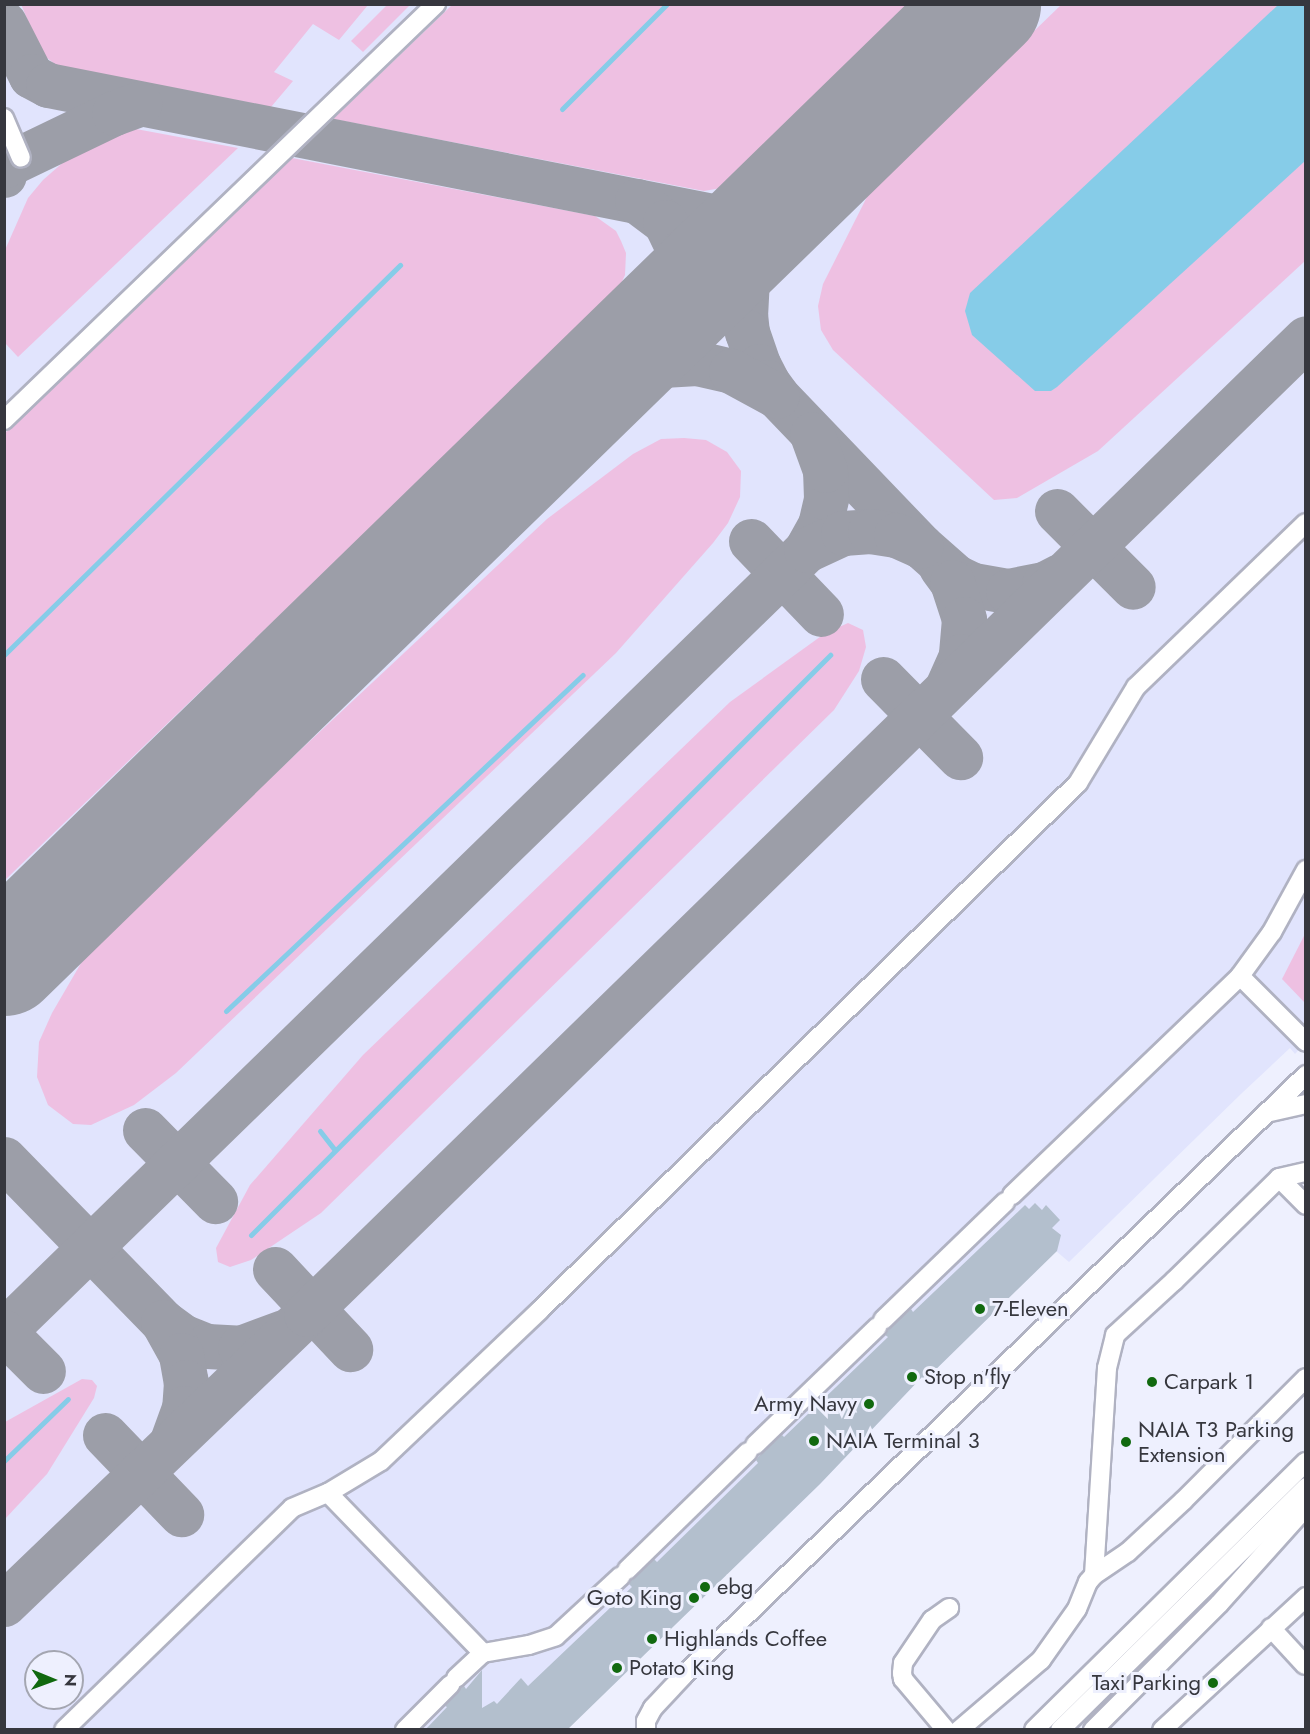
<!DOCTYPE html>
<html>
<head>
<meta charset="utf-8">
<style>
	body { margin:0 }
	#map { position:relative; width:1310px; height:1734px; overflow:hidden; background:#eef0fe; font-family:Jost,sans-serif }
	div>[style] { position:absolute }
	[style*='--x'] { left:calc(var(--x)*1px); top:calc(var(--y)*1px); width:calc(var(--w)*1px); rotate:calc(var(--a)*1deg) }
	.built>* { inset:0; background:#e1e4fd }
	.green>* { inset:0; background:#eec0e2 }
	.water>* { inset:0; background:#86cce8 }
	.stream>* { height:5px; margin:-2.5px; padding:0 2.5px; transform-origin:2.5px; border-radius:2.5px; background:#86cce8 }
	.taxiway>* { height:45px; margin:-22.5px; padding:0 22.5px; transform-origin:22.5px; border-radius:22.5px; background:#9c9ea8 }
	.runway>* { height:111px; margin:-55.5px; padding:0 55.5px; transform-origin:55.5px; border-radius:55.5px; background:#9c9ea8 }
	.building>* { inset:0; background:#b3bfcd }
	.roads { filter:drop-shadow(2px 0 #b0b2c2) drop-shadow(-2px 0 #b0b2c2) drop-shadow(0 2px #b0b2c2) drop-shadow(0 -2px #b0b2c2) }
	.minor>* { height:18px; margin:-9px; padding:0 9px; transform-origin:9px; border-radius:9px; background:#fff }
	.dots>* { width:16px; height:16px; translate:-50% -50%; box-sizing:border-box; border:3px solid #eef0fe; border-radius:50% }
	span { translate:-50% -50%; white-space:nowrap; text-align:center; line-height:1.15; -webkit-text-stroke:6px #eef0fe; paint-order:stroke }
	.poi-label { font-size:22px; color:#36373e }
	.left { translate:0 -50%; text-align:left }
	.right { translate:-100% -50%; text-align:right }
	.frame { position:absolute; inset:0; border:6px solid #36373e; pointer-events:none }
	.north { position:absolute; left:24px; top:1650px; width:60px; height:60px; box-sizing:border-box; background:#eef0fe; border:2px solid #a4a6b1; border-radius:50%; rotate:91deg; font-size:16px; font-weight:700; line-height:24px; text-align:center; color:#36373e }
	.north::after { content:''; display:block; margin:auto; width:21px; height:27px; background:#11690f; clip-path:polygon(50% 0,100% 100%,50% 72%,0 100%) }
</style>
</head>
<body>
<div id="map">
	<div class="built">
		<i style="clip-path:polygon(evenodd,5px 5px,1305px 5px,1305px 1043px,1295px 1054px,1290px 1048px,1242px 1093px,1069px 1262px,1056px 1251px,925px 1380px,922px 1377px,820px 1484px,567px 1729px,5px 1729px,5px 5px,36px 1662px,72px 1662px,72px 1698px,36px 1698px,36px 1662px)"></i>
	</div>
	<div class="green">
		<i style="clip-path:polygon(21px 4px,368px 4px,368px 5px,339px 40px,313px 24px,274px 72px,293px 81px,271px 107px,56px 65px,41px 53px)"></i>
		<i style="clip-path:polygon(387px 5px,410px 5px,363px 52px,351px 41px)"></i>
		<i style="clip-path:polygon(452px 5px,452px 4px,909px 5px,721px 188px,704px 191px,333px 119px)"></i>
		<i style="clip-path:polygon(1061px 5px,1305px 5px,1305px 261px,1098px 451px,1017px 498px,994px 500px,833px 350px,821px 330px,818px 306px,823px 284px,871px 189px)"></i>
		<i style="clip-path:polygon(136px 129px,238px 148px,18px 357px,5px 343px,5px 250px,28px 198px,43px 180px,67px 159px,92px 146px)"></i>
		<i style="clip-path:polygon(292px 158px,595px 216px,616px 231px,621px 241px,626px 253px,625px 275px,619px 288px,5px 880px,5px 433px)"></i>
		<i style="clip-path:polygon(684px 438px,706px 440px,727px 452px,741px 471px,740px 497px,728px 523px,713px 543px,616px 653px,176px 1073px,134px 1105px,91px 1125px,73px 1124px,48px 1105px,37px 1077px,39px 1042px,52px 1013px,91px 946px,547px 519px,633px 454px,661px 439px)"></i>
		<i style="clip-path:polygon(848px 623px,863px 630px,866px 647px,859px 671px,834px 710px,321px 1213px,251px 1260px,230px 1267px,218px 1262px,216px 1248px,250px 1185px,363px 1055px,730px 702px,824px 634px)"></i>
		<i style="clip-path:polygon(1305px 934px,1305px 1003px,1282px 979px)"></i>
		<i style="clip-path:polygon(82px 1379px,92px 1380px,97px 1386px,94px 1398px,47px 1474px,5px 1519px,5px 1422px)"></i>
	</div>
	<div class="water">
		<i style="clip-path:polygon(1278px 5px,1305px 5px,1305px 161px,1057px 387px,1051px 391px,1035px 391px,972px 335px,965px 311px,970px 293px)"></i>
	</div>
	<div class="stream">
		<i style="--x:562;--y:109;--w:148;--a:-45"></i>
		<i style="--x:4;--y:655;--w:556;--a:-44.56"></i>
		<i style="--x:226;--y:1011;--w:490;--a:-43.3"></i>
		<i style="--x:320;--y:1131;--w:24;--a:52"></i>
		<i style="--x:251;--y:1235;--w:820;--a:-45.05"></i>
		<i style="--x:4;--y:1461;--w:89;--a:-44.1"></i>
	</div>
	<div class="taxiway">
		<i style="--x:4;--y:23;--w:59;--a:63"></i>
		<i style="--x:31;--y:76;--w:19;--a:28"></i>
		<i style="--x:48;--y:85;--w:697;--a:11.16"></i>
		<i style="--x:732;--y:220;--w:24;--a:-5"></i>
		<i style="--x:756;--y:218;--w:22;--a:-27"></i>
		<i style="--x:4;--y:175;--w:10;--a:-79"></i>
		<i style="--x:6;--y:165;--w:120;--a:-25.7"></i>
		<i style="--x:114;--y:113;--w:27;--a:-20"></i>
		<i style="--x:800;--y:186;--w:36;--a:134"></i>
		<i style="--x:775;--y:212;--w:18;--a:124"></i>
		<i style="--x:765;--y:227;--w:18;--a:117"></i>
		<i style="--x:757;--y:243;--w:36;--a:106"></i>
		<i style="--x:747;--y:278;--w:36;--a:93"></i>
		<i style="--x:745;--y:314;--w:18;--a:84"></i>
		<i style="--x:747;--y:332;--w:36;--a:71"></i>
		<i style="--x:759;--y:366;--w:18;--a:63"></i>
		<i style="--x:767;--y:382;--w:17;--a:54"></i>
		<i style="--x:777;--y:396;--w:208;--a:46.2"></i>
		<i style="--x:921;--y:546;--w:47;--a:41.5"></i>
		<i style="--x:956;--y:577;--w:19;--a:25"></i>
		<i style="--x:973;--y:585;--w:36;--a:10"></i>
		<i style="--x:1008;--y:591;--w:37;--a:-11"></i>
		<i style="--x:1044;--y:584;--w:18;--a:-27"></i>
		<i style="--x:637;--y:201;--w:35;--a:37"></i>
		<i style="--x:665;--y:222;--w:34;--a:64"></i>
		<i style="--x:680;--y:253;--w:23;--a:85"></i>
		<i style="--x:682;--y:276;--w:35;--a:108"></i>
		<i style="--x:597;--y:385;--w:52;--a:-21.6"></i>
		<i style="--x:645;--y:366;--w:52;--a:-3.3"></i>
		<i style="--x:697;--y:363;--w:35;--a:13"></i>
		<i style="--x:731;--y:371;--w:52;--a:28.5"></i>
		<i style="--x:1057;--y:511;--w:107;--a:45"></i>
		<i style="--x:751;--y:541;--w:101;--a:46.2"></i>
		<i style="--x:806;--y:550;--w:29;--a:-61"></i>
		<i style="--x:820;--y:525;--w:28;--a:-77"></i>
		<i style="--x:826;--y:498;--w:28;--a:-92"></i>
		<i style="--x:825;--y:470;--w:38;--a:-110"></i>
		<i style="--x:941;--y:567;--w:19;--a:54"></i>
		<i style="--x:952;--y:582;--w:39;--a:72"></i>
		<i style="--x:964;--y:619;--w:37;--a:95"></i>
		<i style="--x:961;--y:656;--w:32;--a:114"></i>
		<i style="--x:883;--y:679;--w:110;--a:45.4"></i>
		<i style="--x:145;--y:1130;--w:100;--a:45.4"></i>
		<i style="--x:4;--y:1159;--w:228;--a:45.7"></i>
		<i style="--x:163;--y:1322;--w:24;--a:36"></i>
		<i style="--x:182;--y:1336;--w:27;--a:22"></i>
		<i style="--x:207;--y:1346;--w:33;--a:3"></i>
		<i style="--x:240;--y:1348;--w:46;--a:-20.4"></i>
		<i style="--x:275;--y:1269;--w:110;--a:46.8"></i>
		<i style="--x:163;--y:1322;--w:38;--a:61"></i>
		<i style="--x:181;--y:1355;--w:27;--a:80"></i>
		<i style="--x:186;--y:1382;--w:26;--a:94"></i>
		<i style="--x:184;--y:1408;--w:37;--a:110"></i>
		<i style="--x:4;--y:1331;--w:1119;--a:-44.24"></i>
		<i style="--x:806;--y:550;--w:41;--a:-24.7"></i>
		<i style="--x:843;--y:533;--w:27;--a:-4"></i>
		<i style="--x:870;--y:531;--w:26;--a:9"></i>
		<i style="--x:896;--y:535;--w:27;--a:24"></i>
		<i style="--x:4;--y:1332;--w:55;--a:45"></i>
		<i style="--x:105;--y:1435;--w:110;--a:46.1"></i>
		<i style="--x:4;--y:1604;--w:419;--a:-43.8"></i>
		<i style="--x:306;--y:1314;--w:1397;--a:-44.3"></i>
	</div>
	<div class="runway">
		<i style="--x:4;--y:960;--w:1370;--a:-44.26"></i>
	</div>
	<div class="building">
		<i style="clip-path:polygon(1035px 1203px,1042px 1210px,1046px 1205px,1060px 1220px,1052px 1228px,1061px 1235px,1057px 1251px,925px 1380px,922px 1377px,820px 1484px,567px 1730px,425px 1730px,447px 1707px,445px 1706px,461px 1688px,464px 1686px,466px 1689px,482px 1670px,482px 1708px,494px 1701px,497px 1704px,521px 1678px,528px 1686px,632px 1587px,629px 1584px,631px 1580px,654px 1559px,657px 1562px,758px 1463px,756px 1460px,759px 1456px,782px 1435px,784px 1437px,888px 1337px,885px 1335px,888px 1330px,911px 1309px,913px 1312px,1023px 1207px,1025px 1205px,1029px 1209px)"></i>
	</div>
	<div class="roads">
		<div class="minor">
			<i style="--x:4;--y:118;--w:43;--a:67"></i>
			<i style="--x:4;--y:420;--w:600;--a:-43.92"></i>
			<i style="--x:1240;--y:976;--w:93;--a:45"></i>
			<i style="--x:1266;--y:1113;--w:41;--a:-12.7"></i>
			<i style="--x:1279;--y:1178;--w:38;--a:45"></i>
			<i style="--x:1012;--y:1195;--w:316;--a:-43.8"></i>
			<i style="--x:1240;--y:976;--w:54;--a:-54"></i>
			<i style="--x:1272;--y:932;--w:71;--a:-61.3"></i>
			<i style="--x:883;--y:1320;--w:170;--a:-44"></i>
			<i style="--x:755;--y:1445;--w:170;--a:-44"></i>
			<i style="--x:328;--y:1493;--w:223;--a:45.9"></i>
			<i style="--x:627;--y:1570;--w:169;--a:-44.3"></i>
			<i style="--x:1094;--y:1575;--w:207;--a:-86.4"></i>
			<i style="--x:1107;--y:1368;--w:34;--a:-76"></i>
			<i style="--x:1115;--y:1335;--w:80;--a:-42.5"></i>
			<i style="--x:1174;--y:1281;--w:147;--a:-44.4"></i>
			<i style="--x:1279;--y:1178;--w:28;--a:-13"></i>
			<i style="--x:1271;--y:1628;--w:50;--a:47.4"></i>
			<i style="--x:456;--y:1678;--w:37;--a:-43"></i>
			<i style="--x:483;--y:1653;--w:47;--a:-9.9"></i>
			<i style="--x:529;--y:1645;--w:28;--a:-18"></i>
			<i style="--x:556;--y:1636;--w:88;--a:-42.7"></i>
			<i style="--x:64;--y:1730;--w:318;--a:-44.2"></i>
			<i style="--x:292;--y:1508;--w:39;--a:-23"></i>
			<i style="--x:328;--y:1493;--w:62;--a:-31.1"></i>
			<i style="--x:381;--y:1461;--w:218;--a:-43.5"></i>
			<i style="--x:539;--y:1311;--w:755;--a:-44.41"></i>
			<i style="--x:1078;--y:783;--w:112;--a:-58.9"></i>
			<i style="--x:1136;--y:687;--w:236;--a:-44"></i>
			<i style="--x:405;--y:1730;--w:64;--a:-45"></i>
			<i style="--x:646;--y:1730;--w:9;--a:-90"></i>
			<i style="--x:646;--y:1721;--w:15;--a:-62"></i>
			<i style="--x:653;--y:1708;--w:44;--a:-46.8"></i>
			<i style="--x:683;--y:1676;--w:866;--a:-43.97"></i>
			<i style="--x:946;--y:1730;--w:67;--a:-130.1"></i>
			<i style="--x:903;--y:1679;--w:6;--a:-99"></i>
			<i style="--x:902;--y:1673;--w:10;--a:-84"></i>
			<i style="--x:903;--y:1663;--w:52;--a:-56"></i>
			<i style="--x:932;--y:1620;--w:21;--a:-35"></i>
			<i style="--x:959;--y:1730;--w:108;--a:-40.5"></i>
			<i style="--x:1041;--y:1660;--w:62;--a:-54.8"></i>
			<i style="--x:1077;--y:1609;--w:29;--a:-68"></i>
			<i style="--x:1088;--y:1582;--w:9;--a:-49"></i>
			<i style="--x:1094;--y:1575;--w:41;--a:-34.1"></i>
			<i style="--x:1128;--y:1552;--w:75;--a:-42.8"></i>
			<i style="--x:1183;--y:1501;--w:174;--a:-45"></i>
			<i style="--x:1034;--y:1730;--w:382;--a:-44.6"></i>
			<i style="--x:1060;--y:1730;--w:346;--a:-44.6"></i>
			<i style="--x:1093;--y:1730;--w:178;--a:-45"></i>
			<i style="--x:1219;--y:1604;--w:130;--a:-48.1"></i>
			<i style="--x:1162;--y:1730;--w:196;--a:-42.7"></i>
		</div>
	</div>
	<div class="dots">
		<i style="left:980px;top:1309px;background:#11690f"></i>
		<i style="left:912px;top:1377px;background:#11690f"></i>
		<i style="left:1152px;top:1382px;background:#11690f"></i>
		<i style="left:869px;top:1404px;background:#11690f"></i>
		<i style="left:814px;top:1441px;background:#11690f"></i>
		<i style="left:1126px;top:1442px;background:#11690f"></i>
		<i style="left:705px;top:1587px;background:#11690f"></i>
		<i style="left:694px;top:1598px;background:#11690f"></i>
		<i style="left:652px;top:1639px;background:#11690f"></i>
		<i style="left:617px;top:1668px;background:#11690f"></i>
		<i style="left:1213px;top:1683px;background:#11690f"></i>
	</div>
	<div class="poi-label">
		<span class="left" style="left:992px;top:1309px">7-Eleven</span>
		<span class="left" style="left:924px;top:1377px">Stop n'fly</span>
		<span class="left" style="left:1164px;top:1382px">Carpark 1</span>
		<span class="right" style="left:857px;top:1404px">Army Navy</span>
		<span class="left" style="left:1138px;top:1442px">NAIA T3 Parking<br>Extension</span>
		<span class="left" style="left:826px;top:1441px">NAIA Terminal 3</span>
		<span class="left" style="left:717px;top:1587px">ebg</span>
		<span class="right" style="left:682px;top:1598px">Goto King</span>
		<span class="left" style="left:664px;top:1639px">Highlands Coffee</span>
		<span class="left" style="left:629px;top:1668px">Potato King</span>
		<span class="right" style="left:1201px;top:1683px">Taxi Parking</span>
	</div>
	<div class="frame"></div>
	<div class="north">N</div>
</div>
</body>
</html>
